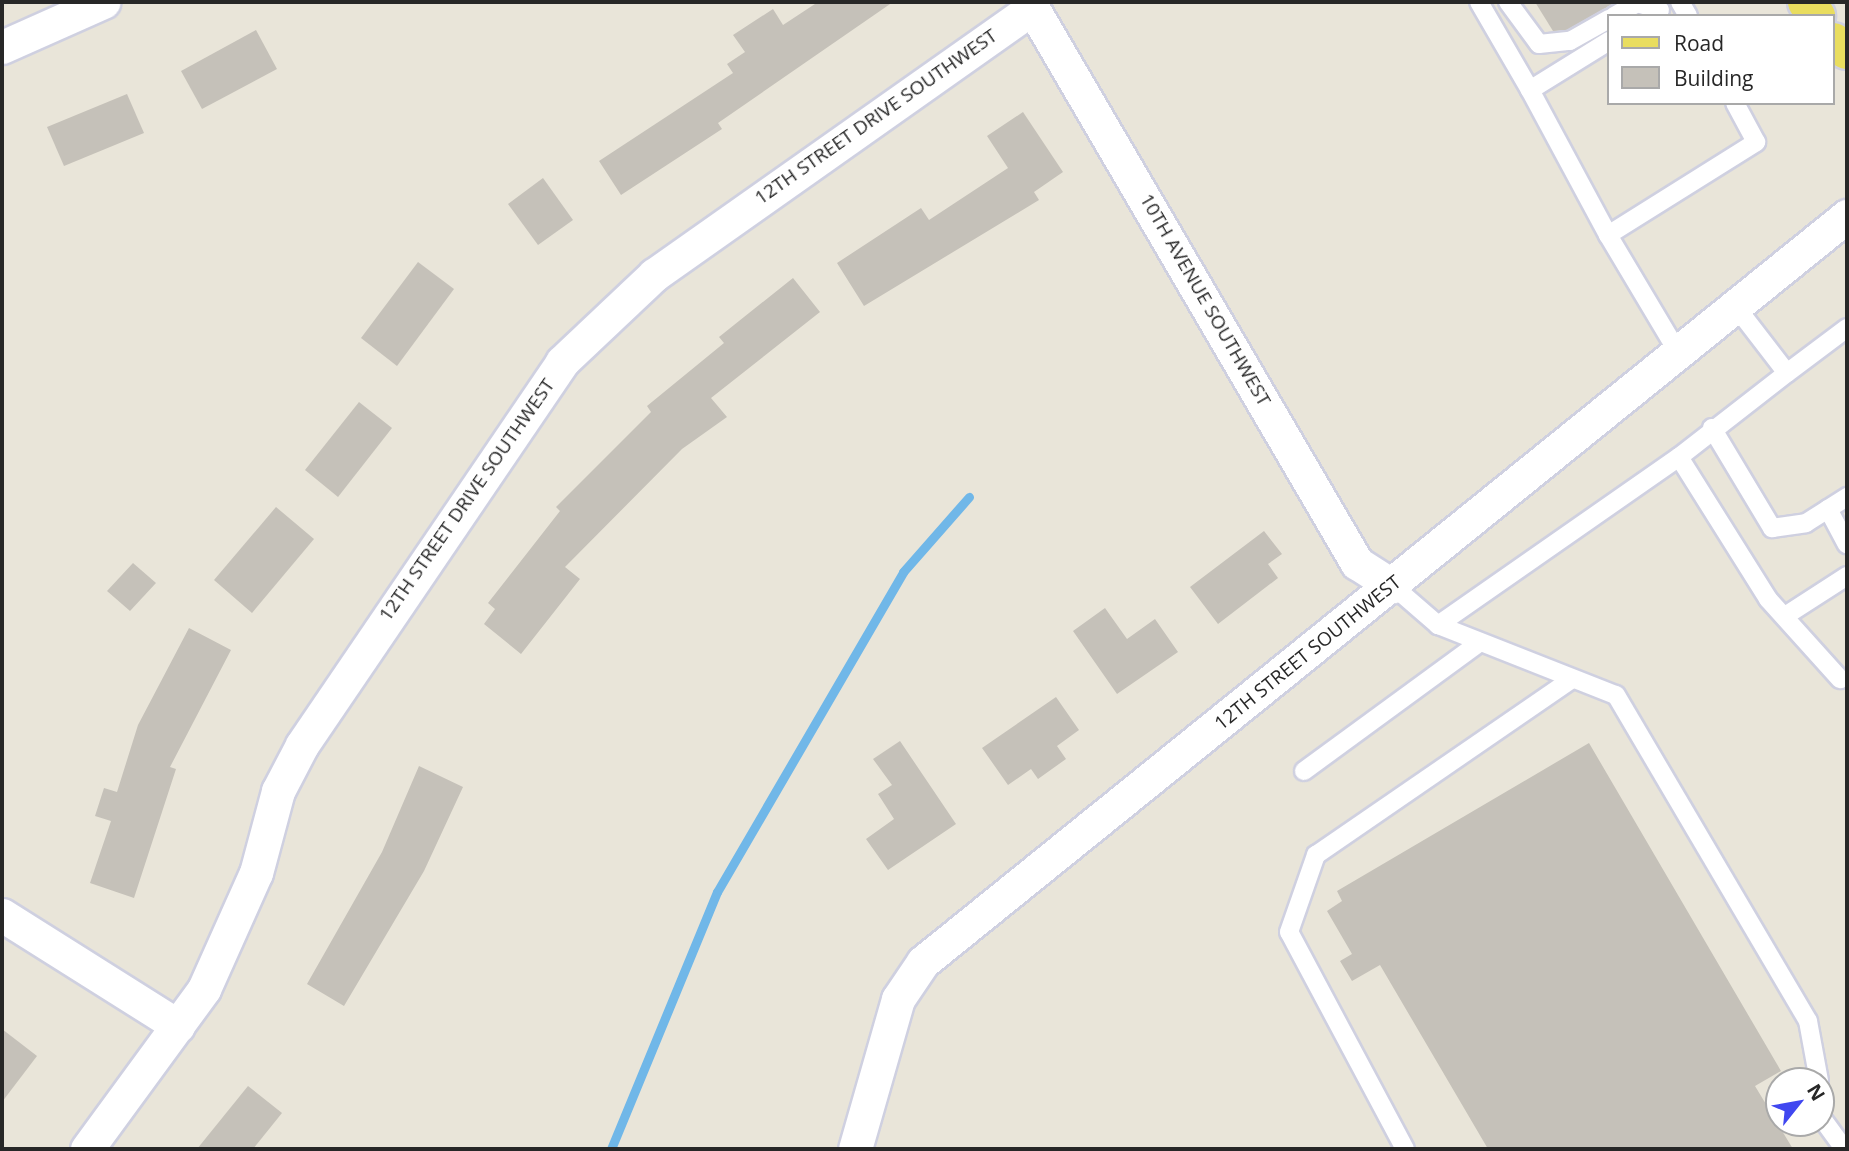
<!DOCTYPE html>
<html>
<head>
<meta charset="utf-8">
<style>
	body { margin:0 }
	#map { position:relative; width:1849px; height:1151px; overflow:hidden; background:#e9e5d9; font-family:"Open Sans",sans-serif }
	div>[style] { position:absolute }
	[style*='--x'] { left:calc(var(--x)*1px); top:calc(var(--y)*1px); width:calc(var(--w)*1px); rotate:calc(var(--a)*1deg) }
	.stream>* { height:9px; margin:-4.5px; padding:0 4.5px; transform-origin:4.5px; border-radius:4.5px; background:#70b7e8 }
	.building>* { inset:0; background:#c5c1b9 }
	.roads { filter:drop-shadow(2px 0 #cfd0e0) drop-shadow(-2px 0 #cfd0e0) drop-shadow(0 2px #cfd0e0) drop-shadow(0 -2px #cfd0e0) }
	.service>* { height:18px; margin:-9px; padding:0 9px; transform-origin:9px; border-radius:9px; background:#fff }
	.minor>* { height:33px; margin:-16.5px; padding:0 16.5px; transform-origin:16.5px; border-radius:16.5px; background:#fff }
	.primary>* { height:38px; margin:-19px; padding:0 19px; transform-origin:19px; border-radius:19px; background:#e9dd5f }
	span { translate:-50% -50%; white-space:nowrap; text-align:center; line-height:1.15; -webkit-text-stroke:5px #fff; paint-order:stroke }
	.street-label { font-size:19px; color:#272727 }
	.frame { position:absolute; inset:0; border:4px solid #272727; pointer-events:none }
	.legend { position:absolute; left:1607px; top:14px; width:228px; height:91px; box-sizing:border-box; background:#fff; border:2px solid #a9a9a9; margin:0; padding:9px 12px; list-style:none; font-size:21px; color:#272727 }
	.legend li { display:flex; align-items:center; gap:14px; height:35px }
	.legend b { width:35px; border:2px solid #a9a9a9 }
	.north { position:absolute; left:1765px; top:1067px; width:70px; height:70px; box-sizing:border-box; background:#fff; border:2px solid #a9a9a9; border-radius:50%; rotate:59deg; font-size:19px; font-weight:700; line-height:28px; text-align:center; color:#272727 }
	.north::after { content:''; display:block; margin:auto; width:24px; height:32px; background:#4047f0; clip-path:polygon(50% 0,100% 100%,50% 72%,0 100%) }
</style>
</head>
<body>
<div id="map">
	<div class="stream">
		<i style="--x:611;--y:1149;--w:278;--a:-67.6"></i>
		<i style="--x:717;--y:892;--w:370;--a:-59.8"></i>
		<i style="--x:903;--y:572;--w:100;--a:-48.7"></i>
	</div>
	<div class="building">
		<i style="clip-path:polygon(818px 2px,893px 2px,718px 123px,722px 129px,621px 195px,599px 161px,733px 73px,727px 64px,745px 52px,733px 35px,773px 9px,783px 25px)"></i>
		<i style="clip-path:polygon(1535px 2px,1616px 2px,1567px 30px,1553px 31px)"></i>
		<i style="clip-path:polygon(256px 30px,277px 69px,202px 109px,181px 71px)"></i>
		<i style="clip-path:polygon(127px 94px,144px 133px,64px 166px,47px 127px)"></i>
		<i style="clip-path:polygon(1023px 112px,1063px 172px,1034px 192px,1039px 200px,864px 306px,837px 263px,921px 208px,929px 220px,1008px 168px,987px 136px)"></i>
		<i style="clip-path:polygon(543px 178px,573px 220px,538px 245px,508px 204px)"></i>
		<i style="clip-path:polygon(418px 262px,454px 289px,397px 366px,361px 338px)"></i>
		<i style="clip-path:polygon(793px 278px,820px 312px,711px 398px,727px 417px,682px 449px,565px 567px,580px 579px,521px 654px,484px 624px,495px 609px,488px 603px,560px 511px,556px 507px,651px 412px,647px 406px,724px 343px,719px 337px)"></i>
		<i style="clip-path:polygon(359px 402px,392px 428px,338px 497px,305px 470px)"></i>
		<i style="clip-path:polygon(276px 507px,314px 539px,252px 613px,214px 580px)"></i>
		<i style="clip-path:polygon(1264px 531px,1282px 554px,1268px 564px,1278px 578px,1218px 624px,1190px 587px)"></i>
		<i style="clip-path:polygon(133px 563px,156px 583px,130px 611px,107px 591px)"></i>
		<i style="clip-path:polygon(1105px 608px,1127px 639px,1155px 619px,1178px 652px,1117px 694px,1073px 631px)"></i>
		<i style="clip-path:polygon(189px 628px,231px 650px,170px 767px,176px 769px,134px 898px,90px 883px,111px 821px,95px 816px,104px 788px,117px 792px,138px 725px)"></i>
		<i style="clip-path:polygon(1056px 697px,1079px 730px,1057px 746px,1066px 759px,1038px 779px,1031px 769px,1008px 785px,982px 748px)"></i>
		<i style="clip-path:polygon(900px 741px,956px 824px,888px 870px,866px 839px,894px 819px,878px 794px,892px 785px,873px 759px)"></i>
		<i style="clip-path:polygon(1589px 743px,1781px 1071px,1755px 1086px,1793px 1149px,1488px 1149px,1380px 965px,1352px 981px,1340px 961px,1352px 954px,1327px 911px,1342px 901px,1337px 891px)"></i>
		<i style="clip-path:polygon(419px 766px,463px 787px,424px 871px,344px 1006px,307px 984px,382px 852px)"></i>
		<i style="clip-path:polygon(2px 1029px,37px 1056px,2px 1102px)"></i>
		<i style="clip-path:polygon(248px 1086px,282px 1113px,253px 1149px,197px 1149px)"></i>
	</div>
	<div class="roads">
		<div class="service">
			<i style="--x:1479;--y:2;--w:102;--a:59.9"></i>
			<i style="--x:1530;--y:90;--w:93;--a:-31.8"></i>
			<i style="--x:1508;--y:2;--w:52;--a:53.6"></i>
			<i style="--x:1539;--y:44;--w:31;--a:-6"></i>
			<i style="--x:1570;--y:41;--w:45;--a:-29.4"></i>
			<i style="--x:1680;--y:2;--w:16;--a:60"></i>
			<i style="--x:1614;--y:16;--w:26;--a:-29"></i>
			<i style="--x:1637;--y:3;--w:24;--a:17"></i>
			<i style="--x:1530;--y:90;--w:165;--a:61.7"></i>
			<i style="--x:1733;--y:303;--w:88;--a:52.4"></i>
			<i style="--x:1787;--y:373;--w:137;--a:142.1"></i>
			<i style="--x:1679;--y:457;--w:168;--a:57.9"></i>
			<i style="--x:1768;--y:599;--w:108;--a:48"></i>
			<i style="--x:1676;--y:349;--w:133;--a:-120.8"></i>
			<i style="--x:1608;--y:235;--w:175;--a:-32.1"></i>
			<i style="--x:1756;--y:142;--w:44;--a:-118.3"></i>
			<i style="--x:1787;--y:373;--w:75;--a:-36.9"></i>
			<i style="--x:1712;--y:428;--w:117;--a:59"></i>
			<i style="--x:1772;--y:528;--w:34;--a:-8"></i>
			<i style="--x:1806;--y:523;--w:49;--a:-32.4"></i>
			<i style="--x:1679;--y:457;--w:294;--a:145.1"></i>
			<i style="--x:1438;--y:625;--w:191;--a:21.5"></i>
			<i style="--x:1616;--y:695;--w:378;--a:59.5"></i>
			<i style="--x:1808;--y:1021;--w:61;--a:79.6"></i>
			<i style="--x:1828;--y:509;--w:40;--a:62"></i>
			<i style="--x:1393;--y:586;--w:60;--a:40.9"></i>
			<i style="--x:1785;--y:616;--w:74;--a:-32.8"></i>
			<i style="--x:1304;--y:771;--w:217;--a:-36.2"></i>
			<i style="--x:1821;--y:1117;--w:39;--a:54"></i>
			<i style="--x:1405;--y:1149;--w:246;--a:-118.1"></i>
			<i style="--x:1289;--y:932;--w:82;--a:-70.7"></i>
			<i style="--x:1316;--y:855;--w:309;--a:-34.5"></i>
		</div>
		<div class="minor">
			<i style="--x:1029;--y:2;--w:650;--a:59.69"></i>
			<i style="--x:1357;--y:563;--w:43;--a:32.6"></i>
			<i style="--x:2;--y:47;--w:111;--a:-24"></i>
			<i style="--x:2;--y:915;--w:208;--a:32.2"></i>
			<i style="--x:87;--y:1149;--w:198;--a:-53.8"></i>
			<i style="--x:204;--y:989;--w:127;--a:-65.9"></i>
			<i style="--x:256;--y:873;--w:85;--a:-75"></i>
			<i style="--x:278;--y:791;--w:52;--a:-62.4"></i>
			<i style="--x:302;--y:745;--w:463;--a:-55.8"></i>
			<i style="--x:562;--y:362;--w:127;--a:-43.4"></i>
			<i style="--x:654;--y:275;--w:463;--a:-35.2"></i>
			<i style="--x:855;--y:1149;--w:156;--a:-74"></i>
			<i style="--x:898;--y:999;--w:45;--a:-56"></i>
			<i style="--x:923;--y:962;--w:1188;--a:-38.92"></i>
		</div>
		<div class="primary">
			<i style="--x:1807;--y:2;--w:17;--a:57"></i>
			<i style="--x:1833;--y:42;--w:16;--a:30"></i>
		</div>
	</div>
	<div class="street-label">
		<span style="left:876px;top:117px;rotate:-35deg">12TH STREET DRIVE SOUTHWEST</span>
		<span style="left:1205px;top:300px;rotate:60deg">10TH AVENUE SOUTHWEST</span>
		<span style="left:467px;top:500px;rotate:-55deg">12TH STREET DRIVE SOUTHWEST</span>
		<span style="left:1308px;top:653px;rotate:-39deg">12TH STREET SOUTHWEST</span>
	</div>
	<div class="frame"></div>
	<ul class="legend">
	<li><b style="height:9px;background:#e9dd5f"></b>Road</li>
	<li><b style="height:19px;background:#c5c1b9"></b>Building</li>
	</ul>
	<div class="north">N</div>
</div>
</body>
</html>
